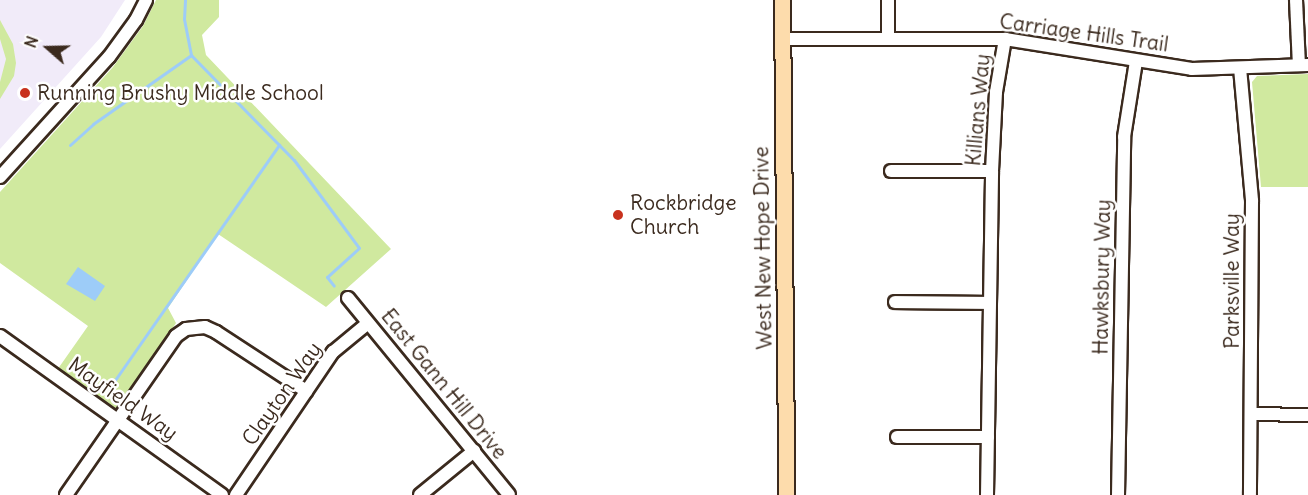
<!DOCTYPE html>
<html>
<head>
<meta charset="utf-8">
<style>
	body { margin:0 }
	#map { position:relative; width:1308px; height:495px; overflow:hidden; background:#fff; font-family:Delius,sans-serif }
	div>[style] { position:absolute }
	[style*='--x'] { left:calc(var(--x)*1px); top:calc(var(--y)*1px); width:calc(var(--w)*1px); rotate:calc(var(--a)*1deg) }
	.built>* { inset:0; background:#f1ebf9 }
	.green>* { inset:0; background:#d0e99f }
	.water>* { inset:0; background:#9dccf8 }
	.stream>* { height:3px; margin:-1.5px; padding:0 1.5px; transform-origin:1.5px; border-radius:1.5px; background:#9dccf8 }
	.roads { filter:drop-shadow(2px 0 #3b2a1e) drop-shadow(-2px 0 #3b2a1e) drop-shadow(0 2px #3b2a1e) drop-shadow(0 -2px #3b2a1e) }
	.minor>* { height:12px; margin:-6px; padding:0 6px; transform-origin:6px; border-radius:6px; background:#fff }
	.major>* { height:15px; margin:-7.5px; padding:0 7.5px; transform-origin:7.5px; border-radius:7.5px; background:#fddcac }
	.dots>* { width:16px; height:16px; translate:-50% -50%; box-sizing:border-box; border:3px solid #fff; border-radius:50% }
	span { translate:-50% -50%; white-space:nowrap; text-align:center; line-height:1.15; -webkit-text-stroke:5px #fff; paint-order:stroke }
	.street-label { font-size:21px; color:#3b2a1e }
	.poi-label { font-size:21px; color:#3b2a1e }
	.left { translate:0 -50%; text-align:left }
	.north { position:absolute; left:18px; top:18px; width:60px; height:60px; -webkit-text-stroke:4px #fff; paint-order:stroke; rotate:290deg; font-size:16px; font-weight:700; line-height:24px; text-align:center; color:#3b2a1e }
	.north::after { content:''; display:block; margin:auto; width:21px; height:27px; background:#3b2a1e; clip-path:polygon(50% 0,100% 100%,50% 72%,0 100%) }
</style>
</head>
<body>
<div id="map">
	<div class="built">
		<i style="clip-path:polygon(0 0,125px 0,101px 37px,0 149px)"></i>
	</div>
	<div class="green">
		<i style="clip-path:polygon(156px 0,219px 0,219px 17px,202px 35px,206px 55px,391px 249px,326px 307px,218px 234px,168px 308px,176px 323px,119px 409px,114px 411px,55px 373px,88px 326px,0 263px,0 192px,113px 67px,143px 26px)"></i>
		<i style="clip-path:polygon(0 20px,13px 44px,16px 63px,14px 76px,0 99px,0 82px,6px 59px,0 39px)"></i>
		<i style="clip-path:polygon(1308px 74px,1308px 187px,1261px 187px,1252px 82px,1257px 76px)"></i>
	</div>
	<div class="water">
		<i style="clip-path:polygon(78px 267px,105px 286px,95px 301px,66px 284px)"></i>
	</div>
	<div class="stream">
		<i style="--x:185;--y:0;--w:19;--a:93"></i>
		<i style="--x:184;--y:19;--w:37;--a:79"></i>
		<i style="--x:191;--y:55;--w:147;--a:45.6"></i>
		<i style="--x:294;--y:160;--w:109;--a:53.5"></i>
		<i style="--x:359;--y:248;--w:43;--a:137.8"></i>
		<i style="--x:327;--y:277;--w:11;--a:52"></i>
		<i style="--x:70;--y:145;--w:31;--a:-42"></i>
		<i style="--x:93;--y:124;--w:120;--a:-35.1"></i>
		<i style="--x:111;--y:394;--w:15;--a:-74"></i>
		<i style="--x:115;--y:380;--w:287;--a:-55.1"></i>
	</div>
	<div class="roads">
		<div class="minor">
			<i style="--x:1296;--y:0;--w:65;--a:87.4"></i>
			<i style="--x:888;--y:38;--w:38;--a:-90"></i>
			<i style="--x:782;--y:39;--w:223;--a:0"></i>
			<i style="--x:1005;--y:39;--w:189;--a:9.1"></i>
			<i style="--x:1192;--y:69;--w:116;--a:-2"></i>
			<i style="--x:1240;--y:68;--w:134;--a:84.8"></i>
			<i style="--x:1252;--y:201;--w:294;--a:90.4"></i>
			<i style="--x:891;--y:171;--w:101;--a:0"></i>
			<i style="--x:0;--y:177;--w:162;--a:-47.8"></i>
			<i style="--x:109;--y:57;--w:46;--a:-53.9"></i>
			<i style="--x:136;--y:20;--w:22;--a:-63"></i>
			<i style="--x:348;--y:298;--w:254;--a:50.7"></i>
			<i style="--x:895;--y:302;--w:94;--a:0.6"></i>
			<i style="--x:0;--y:336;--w:273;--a:35.6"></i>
			<i style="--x:1251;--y:414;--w:57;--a:1"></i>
			<i style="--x:897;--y:437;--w:91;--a:0"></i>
			<i style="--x:66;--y:495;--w:193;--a:-55.3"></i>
			<i style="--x:176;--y:336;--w:12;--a:-35"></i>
			<i style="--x:186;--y:329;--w:19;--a:-6"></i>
			<i style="--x:205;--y:327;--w:12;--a:24"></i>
			<i style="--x:216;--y:332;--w:108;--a:33.2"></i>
			<i style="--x:236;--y:495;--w:173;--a:-55.9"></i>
			<i style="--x:333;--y:352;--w:45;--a:-39.6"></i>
			<i style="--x:420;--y:495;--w:70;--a:-39.2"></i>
			<i style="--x:987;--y:495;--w:324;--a:-89.1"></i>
			<i style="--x:992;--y:171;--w:79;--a:-87.1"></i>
			<i style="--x:996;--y:92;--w:54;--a:-80.4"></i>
			<i style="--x:1118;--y:495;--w:358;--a:-89"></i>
			<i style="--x:1124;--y:137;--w:77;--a:-81"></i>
		</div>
		<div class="major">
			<i style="--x:782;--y:0;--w:495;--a:89.5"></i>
		</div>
	</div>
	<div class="dots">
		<i style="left:25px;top:93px;background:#c8321e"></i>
		<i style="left:618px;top:215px;background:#c8321e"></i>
	</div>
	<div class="street-label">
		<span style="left:1084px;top:33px;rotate:8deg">Carriage Hills Trail</span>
		<span style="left:978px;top:110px;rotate:-85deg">Killians Way</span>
		<span style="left:763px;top:248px;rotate:-91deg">West New Hope Drive</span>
		<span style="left:1102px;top:277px;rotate:-89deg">Hawksbury Way</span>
		<span style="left:1232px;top:281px;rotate:-90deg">Parksville Way</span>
		<span style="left:444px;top:384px;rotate:51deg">East Gann Hill Drive</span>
		<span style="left:282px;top:394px;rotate:-55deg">Clayton Way</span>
		<span style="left:123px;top:399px;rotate:35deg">Mayfield Way</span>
	</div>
	<div class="poi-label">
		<span class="left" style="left:37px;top:93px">Running Brushy Middle School</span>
		<span class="left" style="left:630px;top:215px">Rockbridge<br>Church</span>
	</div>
	<div class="north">N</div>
</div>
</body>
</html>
